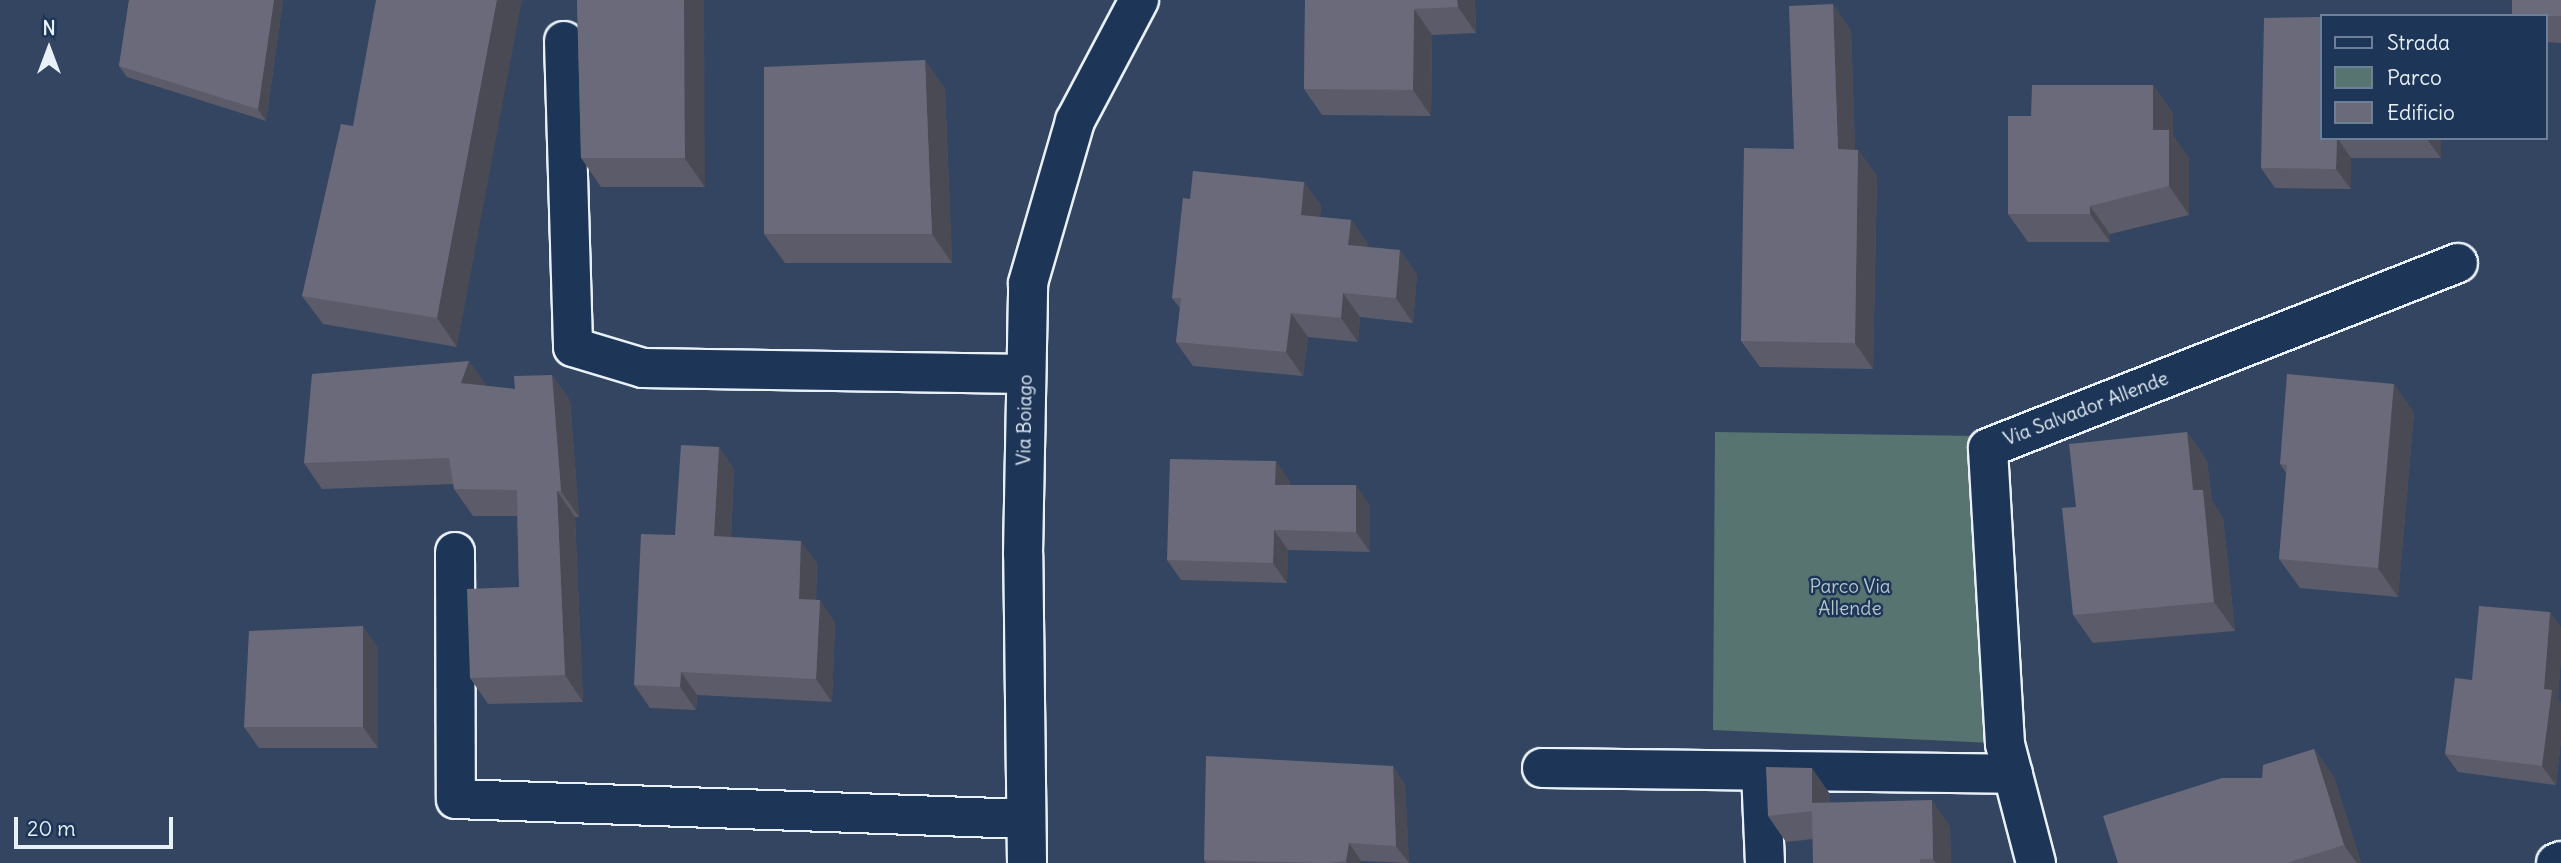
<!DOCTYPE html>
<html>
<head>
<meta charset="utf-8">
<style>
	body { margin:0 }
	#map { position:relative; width:2561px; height:863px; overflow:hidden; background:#344562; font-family:Delius,sans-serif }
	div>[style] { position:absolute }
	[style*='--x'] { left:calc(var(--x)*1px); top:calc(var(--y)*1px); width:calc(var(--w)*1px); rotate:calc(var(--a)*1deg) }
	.green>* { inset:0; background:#577471 }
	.roads { filter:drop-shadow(2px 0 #e8f1f8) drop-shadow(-2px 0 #e8f1f8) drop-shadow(0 2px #e8f1f8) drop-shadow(0 -2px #e8f1f8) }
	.street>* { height:38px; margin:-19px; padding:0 19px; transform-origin:19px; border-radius:19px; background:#1d3557 }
	.secondary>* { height:38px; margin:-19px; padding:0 19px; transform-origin:19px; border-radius:19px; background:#1d3557 }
	.wall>* { inset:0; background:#5b5b69 }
	.shaded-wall>* { inset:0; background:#4a4a55 }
	.building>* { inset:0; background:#6a6a7a }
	span { translate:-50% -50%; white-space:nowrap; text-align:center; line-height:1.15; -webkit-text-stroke:5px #1d3557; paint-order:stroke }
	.street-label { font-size:19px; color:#e8f1f8 }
	.park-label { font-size:19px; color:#b5c5c9 }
	.legend { position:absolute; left:2320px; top:14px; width:228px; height:126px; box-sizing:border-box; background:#1d3557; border:2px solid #6e8097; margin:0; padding:9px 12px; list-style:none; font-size:21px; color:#e8f1f8 }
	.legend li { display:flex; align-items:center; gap:14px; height:35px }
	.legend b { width:35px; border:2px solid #6e8097 }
	.north { position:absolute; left:14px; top:14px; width:70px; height:70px; -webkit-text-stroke:5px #1d3557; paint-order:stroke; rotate:0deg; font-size:19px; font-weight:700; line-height:28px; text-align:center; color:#e8f1f8 }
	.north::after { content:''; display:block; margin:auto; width:24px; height:32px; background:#e8f1f8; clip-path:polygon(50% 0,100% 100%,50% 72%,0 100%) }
	.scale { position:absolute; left:14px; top:817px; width:159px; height:32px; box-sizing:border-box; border:4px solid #e8f1f8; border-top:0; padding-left:9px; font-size:21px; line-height:24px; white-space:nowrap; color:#e8f1f8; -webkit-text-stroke:5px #1d3557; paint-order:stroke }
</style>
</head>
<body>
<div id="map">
	<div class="green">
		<i style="clip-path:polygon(1715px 432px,1976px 436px,1993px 743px,1713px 730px)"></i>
	</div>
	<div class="roads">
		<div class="street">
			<i style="--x:564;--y:41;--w:306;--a:88.3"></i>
			<i style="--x:573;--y:347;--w:73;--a:16.7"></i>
			<i style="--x:643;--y:368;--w:383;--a:0.9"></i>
			<i style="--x:455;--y:552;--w:247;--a:89.8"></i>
			<i style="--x:456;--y:799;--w:570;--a:2.01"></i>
			<i style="--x:1542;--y:768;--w:471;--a:0.7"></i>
			<i style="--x:1761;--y:772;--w:91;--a:87.5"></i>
			<i style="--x:2036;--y:863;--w:123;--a:-104.6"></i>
			<i style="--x:2005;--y:744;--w:296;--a:-93.3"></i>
			<i style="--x:1988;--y:448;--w:505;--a:-21.49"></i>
			<i style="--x:2556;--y:863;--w:5;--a:-22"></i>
		</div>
		<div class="secondary">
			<i style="--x:1027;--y:863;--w:309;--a:-90.7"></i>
			<i style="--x:1023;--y:554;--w:271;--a:-88.9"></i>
			<i style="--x:1028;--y:283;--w:169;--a:-73.8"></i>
			<i style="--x:1075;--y:121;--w:137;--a:-62.1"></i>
		</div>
	</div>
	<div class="wall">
		<i style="clip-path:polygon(129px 0,283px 0,266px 121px,127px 77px,119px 66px)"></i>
		<i style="clip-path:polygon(577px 0,705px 187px,601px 187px,581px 158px)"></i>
		<i style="clip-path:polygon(1305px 0,1475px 0,1476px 33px,1432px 35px,1431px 116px,1322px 115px,1304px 89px)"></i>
		<i style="clip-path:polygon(2561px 0,2561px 43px,2545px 42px,2545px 16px)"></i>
		<i style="clip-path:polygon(1833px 4px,1851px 31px,1855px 150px,1858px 150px,1877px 176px,1873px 369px,1760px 367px,1741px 341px)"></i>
		<i style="clip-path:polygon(925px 60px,945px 89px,952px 263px,785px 263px,764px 234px)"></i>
		<i style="clip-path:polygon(2153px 85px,2173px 114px,2173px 136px,2189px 158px,2189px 215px,2110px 234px,2110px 242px,2028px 242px,2008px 214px,2031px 116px)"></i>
		<i style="clip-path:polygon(353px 126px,457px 347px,323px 324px,302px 296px)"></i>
		<i style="clip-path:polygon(2321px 138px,2441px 138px,2441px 158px,2351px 158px,2351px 189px,2275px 188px,2261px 168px)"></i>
		<i style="clip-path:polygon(1304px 182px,1321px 206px,1320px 217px,1351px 220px,1368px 244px,1367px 247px,1417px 274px,1413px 323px,1360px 317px,1358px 342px,1308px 337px,1303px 376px,1193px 366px,1176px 342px,1180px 308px,1172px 298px,1190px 199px)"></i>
		<i style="clip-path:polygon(552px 375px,570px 401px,579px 517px,575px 517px,583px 702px,488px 704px,470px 678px,519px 587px,517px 516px,473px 516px,454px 489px,454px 484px,322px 489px,304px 463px,487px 386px,515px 389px)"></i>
		<i style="clip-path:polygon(2414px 412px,2398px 597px,2300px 588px,2279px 559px,2286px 473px,2280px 464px)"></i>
		<i style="clip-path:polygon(2187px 432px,2207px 461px,2212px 501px,2223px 518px,2235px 631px,2093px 643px,2073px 615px,2076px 507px)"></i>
		<i style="clip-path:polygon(719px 447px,734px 470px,731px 537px,817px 563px,816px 600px,835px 622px,832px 702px,697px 695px,696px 710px,650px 708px,634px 685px,675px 535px)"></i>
		<i style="clip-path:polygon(1290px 481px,1290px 485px,1370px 505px,1370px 552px,1288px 550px,1287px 583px,1181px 580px,1167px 560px)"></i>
		<i style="clip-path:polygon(2550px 612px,2561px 628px,2561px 656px,2558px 699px,2561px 703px,2561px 740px,2556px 785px,2458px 772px,2445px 754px,2472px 680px)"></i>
		<i style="clip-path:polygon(378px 648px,378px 748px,259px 748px,244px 727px)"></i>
		<i style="clip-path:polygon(2314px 749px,2334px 777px,2361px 863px,2118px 863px,2262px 778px)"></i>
		<i style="clip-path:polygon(1393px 766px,1405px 785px,1409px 863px,1361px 861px,1361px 863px,1206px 863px,1204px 860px)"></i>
		<i style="clip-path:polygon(1830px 794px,1830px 802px,1950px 826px,1951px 863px,1813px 863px,1813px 839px,1786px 842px,1768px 816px)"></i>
	</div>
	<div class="shaded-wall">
		<i style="clip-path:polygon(274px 0,283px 0,266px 121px,258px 109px)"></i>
		<i style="clip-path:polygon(497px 0,522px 0,457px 347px,437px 318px)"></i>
		<i style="clip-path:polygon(684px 0,704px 0,705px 187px,685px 158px)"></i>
		<i style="clip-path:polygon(1457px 0,1475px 0,1476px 33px,1458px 7px)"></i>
		<i style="clip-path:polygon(1833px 4px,1851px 31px,1856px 176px,1838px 149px)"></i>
		<i style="clip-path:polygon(1414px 9px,1432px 35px,1431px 116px,1413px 90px)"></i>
		<i style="clip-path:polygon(925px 60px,945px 89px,952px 263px,932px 234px)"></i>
		<i style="clip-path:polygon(2153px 85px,2173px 114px,2173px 136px,2189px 158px,2189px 215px,2169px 186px,2153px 130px)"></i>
		<i style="clip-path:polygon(2337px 138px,2351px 158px,2351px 189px,2336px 169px)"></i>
		<i style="clip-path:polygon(2426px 138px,2441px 138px,2441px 158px)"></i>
		<i style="clip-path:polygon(1858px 150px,1877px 176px,1873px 369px,1855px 343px)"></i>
		<i style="clip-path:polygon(1304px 182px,1321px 206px,1318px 239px,1301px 215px)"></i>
		<i style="clip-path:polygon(2090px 206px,2110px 234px,2110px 242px,2090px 214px)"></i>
		<i style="clip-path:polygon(1351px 220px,1368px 244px,1365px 269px,1348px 245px)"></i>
		<i style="clip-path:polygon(1400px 250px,1417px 274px,1413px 323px,1396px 298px)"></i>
		<i style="clip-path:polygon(1343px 293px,1360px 317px,1358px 342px,1341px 318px)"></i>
		<i style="clip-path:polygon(1291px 313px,1308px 337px,1303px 376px,1286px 352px)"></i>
		<i style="clip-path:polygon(469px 361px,488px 387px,461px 383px)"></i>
		<i style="clip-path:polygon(552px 375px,570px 401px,579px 517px,561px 491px)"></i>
		<i style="clip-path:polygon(2394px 384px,2414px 412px,2398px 597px,2378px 568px)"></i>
		<i style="clip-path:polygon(2187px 432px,2207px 461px,2212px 501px,2223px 518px,2235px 631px,2214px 602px,2193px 490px)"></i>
		<i style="clip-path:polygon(719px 447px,734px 470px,730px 559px,714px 536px)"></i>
		<i style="clip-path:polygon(1276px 461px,1290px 481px,1289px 505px,1275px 485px)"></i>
		<i style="clip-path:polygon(1356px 485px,1370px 505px,1370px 552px,1356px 532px)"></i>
		<i style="clip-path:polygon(557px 491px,575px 517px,583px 702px,565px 675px)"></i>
		<i style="clip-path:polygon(1274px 530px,1288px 550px,1287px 583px,1273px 563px)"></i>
		<i style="clip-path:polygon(801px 541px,817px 563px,815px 622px,799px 599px)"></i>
		<i style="clip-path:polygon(820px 600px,835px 622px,832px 702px,816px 679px)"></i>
		<i style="clip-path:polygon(2550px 612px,2561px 628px,2561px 656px,2558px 699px,2561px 703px,2561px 740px,2556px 785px,2542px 766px,2544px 689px)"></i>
		<i style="clip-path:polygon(363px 626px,378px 648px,378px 748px,363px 727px)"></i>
		<i style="clip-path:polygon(681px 672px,697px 695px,696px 710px,680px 687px)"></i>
		<i style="clip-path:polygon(2314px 749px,2334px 777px,2361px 863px,2357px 863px,2344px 845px)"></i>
		<i style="clip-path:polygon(1393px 766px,1405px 785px,1409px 863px,1396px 846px)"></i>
		<i style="clip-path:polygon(1812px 768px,1830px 794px,1830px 829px,1812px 803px)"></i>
		<i style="clip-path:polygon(1932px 800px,1950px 826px,1951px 863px,1936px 863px,1933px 859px)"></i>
		<i style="clip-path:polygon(1349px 843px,1361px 861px,1361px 863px,1347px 863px,1346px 861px)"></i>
	</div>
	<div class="building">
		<i style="clip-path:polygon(129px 0,274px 0,258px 109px,119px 66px)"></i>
		<i style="clip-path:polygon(376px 0,497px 0,437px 318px,302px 296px,341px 124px,353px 126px)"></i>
		<i style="clip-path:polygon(577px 0,684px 0,685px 158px,581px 158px)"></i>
		<i style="clip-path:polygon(1305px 0,1457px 0,1458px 7px,1414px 9px,1413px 90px,1304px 89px)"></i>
		<i style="clip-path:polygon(2512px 0,2561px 0,2561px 16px,2512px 16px)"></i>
		<i style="clip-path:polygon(1833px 4px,1838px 149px,1858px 150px,1855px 343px,1741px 341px,1744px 148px,1794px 149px,1789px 6px)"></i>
		<i style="clip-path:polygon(2321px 17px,2321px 138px,2337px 138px,2336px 169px,2261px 168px,2264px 18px)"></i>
		<i style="clip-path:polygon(925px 60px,932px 234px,764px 234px,764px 67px)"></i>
		<i style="clip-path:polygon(2032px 85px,2153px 85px,2153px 130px,2169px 130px,2169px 186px,2090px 206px,2090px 214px,2008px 214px,2008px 116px,2031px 116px)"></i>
		<i style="clip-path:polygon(1193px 171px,1304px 182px,1301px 215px,1351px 220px,1348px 245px,1400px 250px,1396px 298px,1343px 293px,1341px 318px,1291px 313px,1286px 352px,1176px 342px,1181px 298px,1172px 298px,1183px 198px,1190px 199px)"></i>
		<i style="clip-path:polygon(469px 361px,461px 383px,515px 389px,514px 376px,552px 375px,561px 491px,557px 491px,565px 675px,470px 678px,467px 589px,519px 587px,517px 490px,454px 489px,449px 458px,304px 463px,312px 374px)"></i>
		<i style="clip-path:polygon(2287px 374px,2394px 384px,2378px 568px,2279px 559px,2287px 465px,2280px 464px)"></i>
		<i style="clip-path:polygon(2187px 432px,2193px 490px,2203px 490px,2214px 602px,2073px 615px,2062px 508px,2076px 507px,2069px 444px)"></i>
		<i style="clip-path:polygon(681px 445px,719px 447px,714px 536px,801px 541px,799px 599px,820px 600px,816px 679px,681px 672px,680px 687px,634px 685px,641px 534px,675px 535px)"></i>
		<i style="clip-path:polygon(1170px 459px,1276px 461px,1275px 485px,1356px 485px,1356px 532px,1274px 530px,1273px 563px,1167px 560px)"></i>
		<i style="clip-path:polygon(2479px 606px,2550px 612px,2544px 689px,2552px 690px,2542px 766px,2445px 754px,2455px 678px,2472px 680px)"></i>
		<i style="clip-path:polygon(363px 626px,363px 727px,244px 727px,249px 631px)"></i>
		<i style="clip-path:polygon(2314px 749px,2344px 845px,2287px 863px,2118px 863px,2103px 816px,2222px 778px,2262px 778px,2263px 765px)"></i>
		<i style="clip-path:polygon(1206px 756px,1393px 766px,1396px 846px,1349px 843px,1346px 861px,1327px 863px,1204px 860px)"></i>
		<i style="clip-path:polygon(1766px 767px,1812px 768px,1812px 803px,1932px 800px,1933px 859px,1920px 859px,1920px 863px,1813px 863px,1812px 811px,1768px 816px)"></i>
	</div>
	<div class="street-label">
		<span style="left:2086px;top:409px;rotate:-21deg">Via Salvador Allende</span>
		<span style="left:1025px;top:420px;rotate:-89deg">Via Boiago</span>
	</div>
	<div class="park-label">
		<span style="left:1850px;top:598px">Parco Via<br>Allende</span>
	</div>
	<ul class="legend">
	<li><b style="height:9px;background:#1d3557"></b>Strada</li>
	<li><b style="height:19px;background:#577471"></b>Parco</li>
	<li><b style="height:19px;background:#6a6a7a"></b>Edificio</li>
	</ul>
	<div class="north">N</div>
	<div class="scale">20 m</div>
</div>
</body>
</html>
